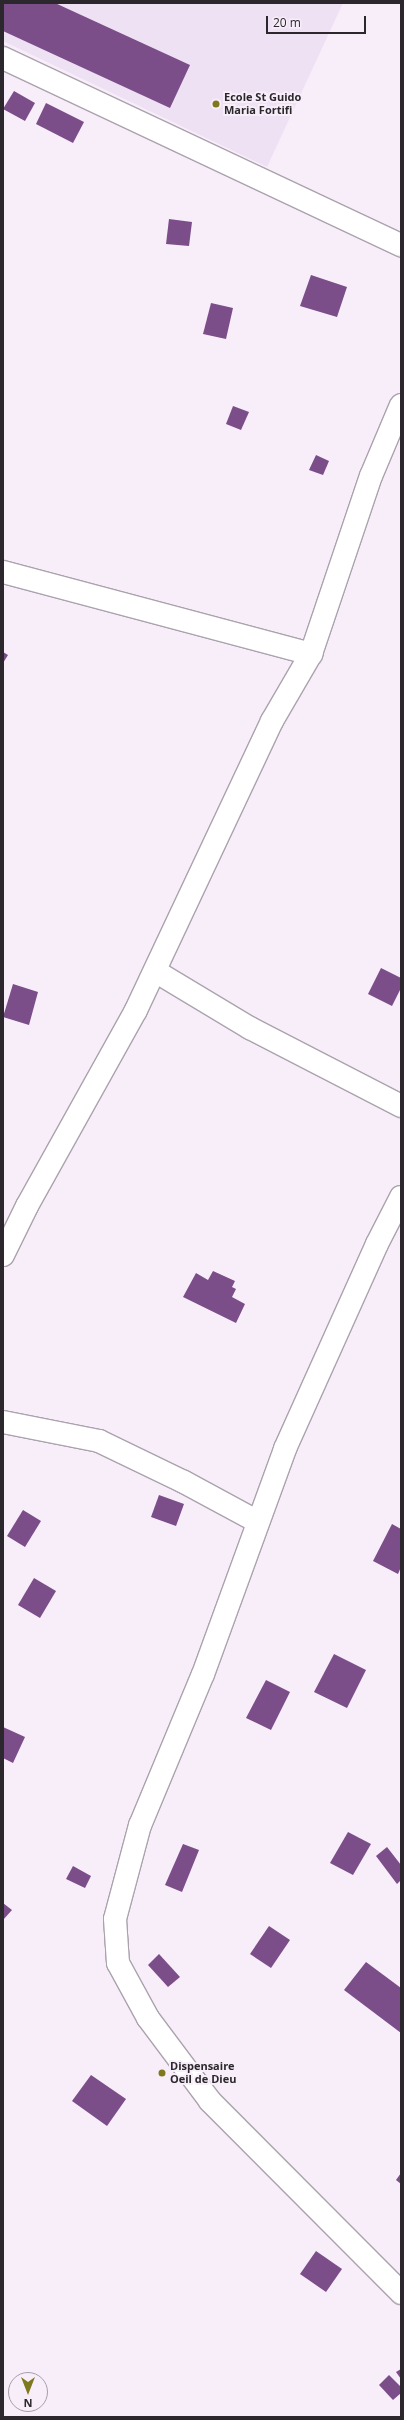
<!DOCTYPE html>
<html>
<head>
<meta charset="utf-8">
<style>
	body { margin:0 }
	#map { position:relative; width:404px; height:2420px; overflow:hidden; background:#f7eefa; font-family:"Open Sans",sans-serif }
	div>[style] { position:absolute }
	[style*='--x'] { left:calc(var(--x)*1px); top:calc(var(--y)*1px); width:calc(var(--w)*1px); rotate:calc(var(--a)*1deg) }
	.built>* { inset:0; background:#efe1f4 }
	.building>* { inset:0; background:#7b4d89 }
	.roads { filter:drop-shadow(1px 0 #aba2ae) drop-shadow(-1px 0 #aba2ae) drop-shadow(0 1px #aba2ae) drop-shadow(0 -1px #aba2ae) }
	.minor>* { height:22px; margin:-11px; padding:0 11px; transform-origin:11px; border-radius:11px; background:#fff }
	.dots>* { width:11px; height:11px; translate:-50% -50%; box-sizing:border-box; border:2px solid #f7eefa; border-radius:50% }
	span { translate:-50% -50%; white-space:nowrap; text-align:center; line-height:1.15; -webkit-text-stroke:4px #f7eefa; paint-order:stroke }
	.poi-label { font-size:11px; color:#2b272c; font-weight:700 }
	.left { translate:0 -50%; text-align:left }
	.frame { position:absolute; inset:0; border:4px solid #2b272c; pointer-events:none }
	.north { position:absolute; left:8px; top:2372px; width:40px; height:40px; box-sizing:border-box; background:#f7eefa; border:1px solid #a59ea8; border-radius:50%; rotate:180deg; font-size:11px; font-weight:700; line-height:16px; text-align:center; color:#2b272c }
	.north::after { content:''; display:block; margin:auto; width:14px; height:18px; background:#7f781d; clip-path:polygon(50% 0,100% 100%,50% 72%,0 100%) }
	.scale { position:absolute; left:266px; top:16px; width:100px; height:18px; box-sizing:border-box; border:2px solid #2b272c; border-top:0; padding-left:5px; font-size:12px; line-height:14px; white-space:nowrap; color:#2b272c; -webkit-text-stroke:3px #f7eefa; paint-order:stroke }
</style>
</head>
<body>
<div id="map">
	<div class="built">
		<i style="clip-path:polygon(3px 3px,343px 3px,267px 167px,3px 41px)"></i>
	</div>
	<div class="building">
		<i style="clip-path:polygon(3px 3px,55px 3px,190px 65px,170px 108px,3px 31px)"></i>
		<i style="clip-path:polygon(14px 91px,35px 103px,25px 121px,3px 109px)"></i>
		<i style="clip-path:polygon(46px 103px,84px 122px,73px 143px,36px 124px)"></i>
		<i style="clip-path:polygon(169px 219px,192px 222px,189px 246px,166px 244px)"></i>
		<i style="clip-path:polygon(311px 275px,347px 287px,337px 317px,300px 306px)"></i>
		<i style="clip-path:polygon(211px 303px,233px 308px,226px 339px,203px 334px)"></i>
		<i style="clip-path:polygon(233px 406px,249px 412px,241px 430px,226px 424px)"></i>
		<i style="clip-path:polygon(316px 455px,329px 461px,323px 475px,309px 470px)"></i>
		<i style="clip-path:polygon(3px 652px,8px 655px,3px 663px)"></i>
		<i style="clip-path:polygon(381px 968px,401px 978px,401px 988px,392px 1006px,368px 994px)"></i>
		<i style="clip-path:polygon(13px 984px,38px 992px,29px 1025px,3px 1017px)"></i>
		<i style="clip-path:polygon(213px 1271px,235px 1281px,232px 1287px,236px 1289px,232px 1297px,245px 1304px,236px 1323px,183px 1297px,196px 1273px,208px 1280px)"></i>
		<i style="clip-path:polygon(159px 1495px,184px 1504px,176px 1526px,151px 1517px)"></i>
		<i style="clip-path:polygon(23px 1510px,41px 1521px,25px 1547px,7px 1536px)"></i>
		<i style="clip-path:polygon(392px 1524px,401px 1529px,401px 1567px,398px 1574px,373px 1561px)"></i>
		<i style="clip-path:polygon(34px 1578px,56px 1591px,40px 1618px,18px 1605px)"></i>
		<i style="clip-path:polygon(334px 1654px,366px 1670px,347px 1708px,314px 1692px)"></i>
		<i style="clip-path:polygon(266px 1680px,290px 1692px,271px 1730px,246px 1718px)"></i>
		<i style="clip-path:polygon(3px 1727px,25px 1737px,13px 1763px,3px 1758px)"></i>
		<i style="clip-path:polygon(348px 1832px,371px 1844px,353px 1875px,330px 1863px)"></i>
		<i style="clip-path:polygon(183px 1844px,199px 1850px,182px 1892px,165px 1885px)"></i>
		<i style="clip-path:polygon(387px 1847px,401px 1865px,401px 1880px,397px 1884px,376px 1856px)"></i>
		<i style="clip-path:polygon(73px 1866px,91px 1876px,85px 1888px,66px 1879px)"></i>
		<i style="clip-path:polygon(3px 1903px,12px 1910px,3px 1920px)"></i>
		<i style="clip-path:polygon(269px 1926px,290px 1940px,271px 1968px,250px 1954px)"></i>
		<i style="clip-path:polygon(159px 1954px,180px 1977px,168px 1987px,148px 1965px)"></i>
		<i style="clip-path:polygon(366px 1962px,401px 1988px,401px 2033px,344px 1990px)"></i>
		<i style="clip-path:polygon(91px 2075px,126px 2099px,107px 2126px,72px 2101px)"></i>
		<i style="clip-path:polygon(401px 2173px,401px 2184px,396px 2180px)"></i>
		<i style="clip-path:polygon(316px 2251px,342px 2269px,326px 2292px,300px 2274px)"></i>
		<i style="clip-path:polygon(401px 2369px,401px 2379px,396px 2372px)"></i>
		<i style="clip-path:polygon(389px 2375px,401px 2387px,401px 2393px,393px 2400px,379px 2385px)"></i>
	</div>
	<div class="roads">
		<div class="minor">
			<i style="--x:3;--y:58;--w:440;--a:25.2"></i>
			<i style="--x:3;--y:572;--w:319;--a:14.9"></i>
			<i style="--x:155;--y:971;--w:111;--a:31"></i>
			<i style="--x:250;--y:1028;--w:170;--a:27.3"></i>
			<i style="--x:401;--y:1197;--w:53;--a:117.1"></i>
			<i style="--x:377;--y:1244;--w:225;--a:114.2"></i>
			<i style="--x:285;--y:1449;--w:239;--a:110"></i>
			<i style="--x:203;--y:1674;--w:164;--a:112.6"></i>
			<i style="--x:140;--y:1825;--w:97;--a:104.9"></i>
			<i style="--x:115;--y:1919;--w:44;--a:86.1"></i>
			<i style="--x:118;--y:1963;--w:63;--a:61.4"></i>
			<i style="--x:148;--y:2018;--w:104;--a:53.2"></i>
			<i style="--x:210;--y:2101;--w:271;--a:45.1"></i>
			<i style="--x:3;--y:1255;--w:55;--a:-63.9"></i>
			<i style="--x:27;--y:1206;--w:224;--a:-60.9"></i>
			<i style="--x:136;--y:1010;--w:319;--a:-64.8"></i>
			<i style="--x:272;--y:721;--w:78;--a:-59.8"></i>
			<i style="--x:311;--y:654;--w:188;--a:-71.4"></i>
			<i style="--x:371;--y:476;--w:77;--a:-67.1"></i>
			<i style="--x:3;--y:1422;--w:98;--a:11.2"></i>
			<i style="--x:99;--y:1441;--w:94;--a:25.8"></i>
			<i style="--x:184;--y:1482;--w:84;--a:28.4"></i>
		</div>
	</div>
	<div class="dots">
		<i style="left:216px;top:104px;background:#7f781d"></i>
		<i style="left:162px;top:2073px;background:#7f781d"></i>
	</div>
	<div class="poi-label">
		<span class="left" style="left:224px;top:104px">Ecole St Guido<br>Maria Fortifi</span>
		<span class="left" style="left:170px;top:2073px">Dispensaire<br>Oeil de Dieu</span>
	</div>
	<div class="frame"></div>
	<div class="north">N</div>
	<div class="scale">20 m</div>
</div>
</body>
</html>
